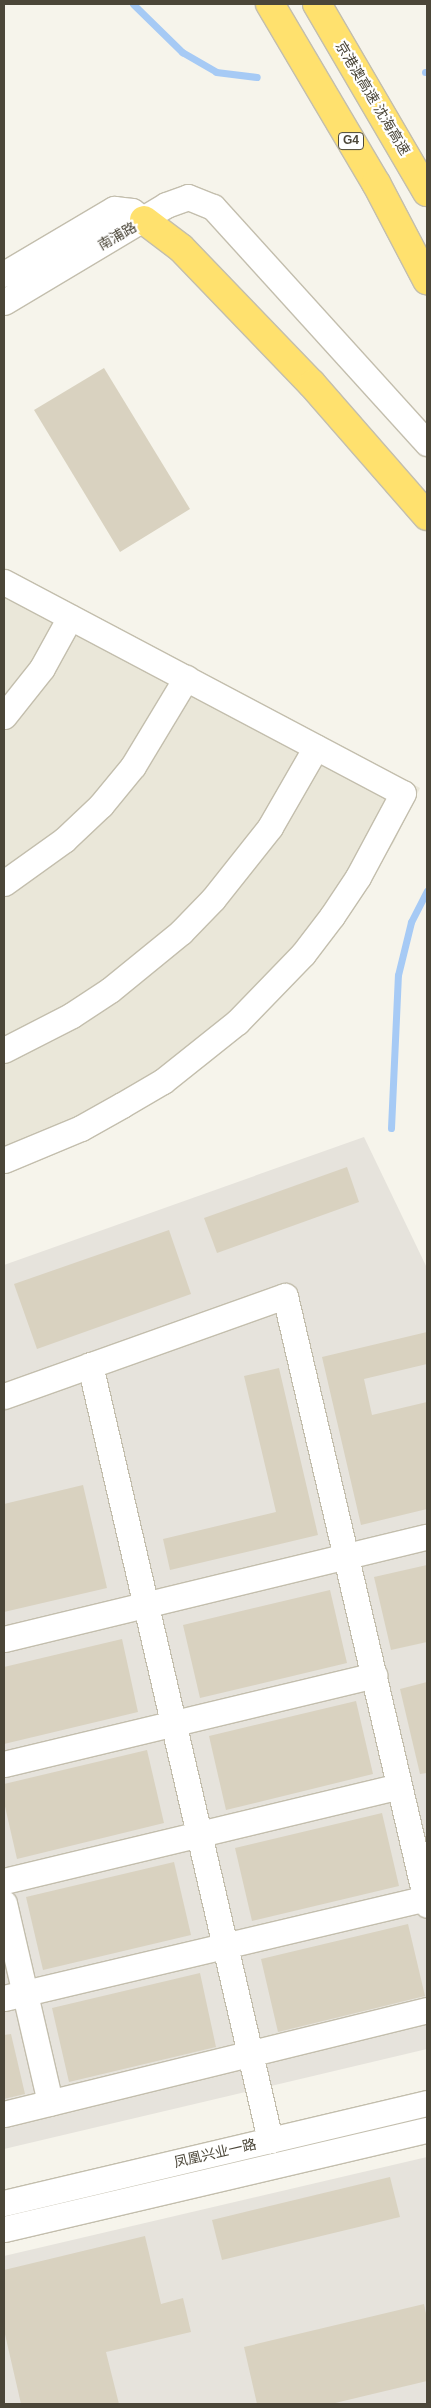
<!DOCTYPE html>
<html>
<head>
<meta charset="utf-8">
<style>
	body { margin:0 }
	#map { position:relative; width:431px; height:2408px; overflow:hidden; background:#f6f4eb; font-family:Helvetica,"Noto Sans SC",sans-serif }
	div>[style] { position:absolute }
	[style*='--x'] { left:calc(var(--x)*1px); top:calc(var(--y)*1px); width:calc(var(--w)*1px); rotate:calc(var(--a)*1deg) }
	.residential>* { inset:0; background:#eae7d9 }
	.industrial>* { inset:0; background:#e6e3dc }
	.stream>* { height:7px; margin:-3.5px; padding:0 3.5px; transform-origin:3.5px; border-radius:3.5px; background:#a6caf5 }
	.building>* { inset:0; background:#d9d2c0 }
	.roads { filter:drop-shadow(1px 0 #c3bead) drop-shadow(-1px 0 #c3bead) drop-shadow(0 1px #c3bead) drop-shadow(0 -1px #c3bead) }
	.minor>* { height:25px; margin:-12.5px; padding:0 12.5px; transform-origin:12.5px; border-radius:12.5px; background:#fff }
	.highway>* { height:28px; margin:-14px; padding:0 14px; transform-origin:14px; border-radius:14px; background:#ffe16e }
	span { translate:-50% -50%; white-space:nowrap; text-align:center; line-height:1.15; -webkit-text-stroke:4.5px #fff; paint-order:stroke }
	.shield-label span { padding:1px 4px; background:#fff; border:1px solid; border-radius:4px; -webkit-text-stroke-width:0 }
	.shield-label { font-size:12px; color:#4b4638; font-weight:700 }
	.street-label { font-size:14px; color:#4b4638 }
	.frame { position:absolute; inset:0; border:5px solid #4b4638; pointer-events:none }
</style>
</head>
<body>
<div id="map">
	<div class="residential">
		<i style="clip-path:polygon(4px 567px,420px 788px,394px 842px,342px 924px,313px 962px,246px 1032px,209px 1063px,129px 1117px,86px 1140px,4px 1174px)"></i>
	</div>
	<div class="industrial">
		<i style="clip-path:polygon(364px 1137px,427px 1268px,427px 2049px,4px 2149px,4px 1265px)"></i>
		<i style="clip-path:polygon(427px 2157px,427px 2404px,4px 2404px,4px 2256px)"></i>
	</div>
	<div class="stream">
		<i style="--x:133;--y:4;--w:69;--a:44.4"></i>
		<i style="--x:182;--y:52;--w:39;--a:30"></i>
		<i style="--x:216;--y:72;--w:41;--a:7"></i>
		<i style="--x:425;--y:72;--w:2;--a:0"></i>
		<i style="--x:391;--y:1128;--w:153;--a:-87.4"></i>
		<i style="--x:398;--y:975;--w:55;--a:-76.2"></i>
		<i style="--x:411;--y:922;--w:35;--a:-63"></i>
	</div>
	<div class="building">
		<i style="clip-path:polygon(104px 368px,190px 509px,120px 552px,34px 410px)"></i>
		<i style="clip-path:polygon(347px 1167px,359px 1202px,217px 1253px,204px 1218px)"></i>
		<i style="clip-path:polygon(169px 1230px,191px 1294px,37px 1349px,14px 1284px)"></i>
		<i style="clip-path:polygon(427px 1332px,427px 1364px,364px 1379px,372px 1415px,427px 1402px,427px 1509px,361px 1525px,322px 1357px)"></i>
		<i style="clip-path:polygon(279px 1368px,318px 1535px,170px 1570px,163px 1539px,276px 1512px,244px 1376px)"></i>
		<i style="clip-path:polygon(83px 1485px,107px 1588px,4px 1612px,4px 1504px)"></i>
		<i style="clip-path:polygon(427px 1565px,427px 1642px,391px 1650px,374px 1577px)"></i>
		<i style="clip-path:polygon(330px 1590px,347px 1663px,200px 1698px,183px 1625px)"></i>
		<i style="clip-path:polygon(122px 1639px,138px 1712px,4px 1744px,4px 1667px)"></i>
		<i style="clip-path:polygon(427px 1682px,427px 1773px,420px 1774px,400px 1689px)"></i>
		<i style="clip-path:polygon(356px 1701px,373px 1774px,226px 1810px,209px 1736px)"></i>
		<i style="clip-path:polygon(147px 1750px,164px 1823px,17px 1859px,4px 1802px,4px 1784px)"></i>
		<i style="clip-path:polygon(382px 1813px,399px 1886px,252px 1921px,235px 1848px)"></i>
		<i style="clip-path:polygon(174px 1862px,191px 1935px,43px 1970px,26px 1897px)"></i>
		<i style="clip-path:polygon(408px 1924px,425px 1996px,278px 2032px,261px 1959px)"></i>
		<i style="clip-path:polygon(200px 1973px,216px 2047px,69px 2082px,52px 2008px)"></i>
		<i style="clip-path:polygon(11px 2034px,25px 2094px,4px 2099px,4px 2035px)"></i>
		<i style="clip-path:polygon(390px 2177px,400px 2217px,222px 2260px,212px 2220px)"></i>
		<i style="clip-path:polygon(145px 2236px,161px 2304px,183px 2298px,191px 2332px,106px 2352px,119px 2404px,21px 2404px,4px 2330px,4px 2270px)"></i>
		<i style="clip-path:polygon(424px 2304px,427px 2319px,427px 2381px,331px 2404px,257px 2404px,244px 2347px)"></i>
	</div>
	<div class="roads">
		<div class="minor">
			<i style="--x:4;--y:274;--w:128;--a:-30.6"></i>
			<i style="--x:114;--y:209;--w:18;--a:6"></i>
			<i style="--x:132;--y:211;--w:15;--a:37"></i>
			<i style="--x:4;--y:302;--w:189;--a:-30.9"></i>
			<i style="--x:166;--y:205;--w:23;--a:-20"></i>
			<i style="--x:188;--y:197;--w:27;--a:22"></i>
			<i style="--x:213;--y:207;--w:319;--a:47.8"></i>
			<i style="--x:4;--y:582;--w:451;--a:27.9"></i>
			<i style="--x:403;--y:793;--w:95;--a:118.2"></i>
			<i style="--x:358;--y:877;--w:47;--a:123.7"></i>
			<i style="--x:332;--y:916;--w:48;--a:127.3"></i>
			<i style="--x:303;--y:954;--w:95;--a:134.1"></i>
			<i style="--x:237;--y:1022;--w:95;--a:141.4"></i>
			<i style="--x:163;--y:1081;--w:48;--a:149.7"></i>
			<i style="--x:122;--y:1105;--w:47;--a:150.7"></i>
			<i style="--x:81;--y:1128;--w:83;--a:157.4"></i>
			<i style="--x:4;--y:716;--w:61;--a:-51.6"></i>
			<i style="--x:42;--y:668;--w:58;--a:-61.2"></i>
			<i style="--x:4;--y:883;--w:74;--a:-35.6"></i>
			<i style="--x:64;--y:840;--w:51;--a:-43.4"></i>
			<i style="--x:101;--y:805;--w:50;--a:-50.6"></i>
			<i style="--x:133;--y:766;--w:103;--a:-58.9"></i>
			<i style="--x:4;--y:1050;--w:76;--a:-27.2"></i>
			<i style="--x:72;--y:1015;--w:45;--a:-33.3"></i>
			<i style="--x:110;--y:990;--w:92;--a:-39.2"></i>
			<i style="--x:181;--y:932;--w:46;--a:-45.9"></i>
			<i style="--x:213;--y:899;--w:92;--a:-51.6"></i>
			<i style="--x:270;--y:827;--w:92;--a:-60.1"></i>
			<i style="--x:90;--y:1365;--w:796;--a:76.92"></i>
			<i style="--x:4;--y:1396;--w:298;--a:-19.6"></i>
			<i style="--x:285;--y:1296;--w:625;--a:76.87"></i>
			<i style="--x:4;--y:1639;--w:435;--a:-13.6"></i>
			<i style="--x:4;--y:1764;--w:381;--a:-13.5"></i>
			<i style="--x:4;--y:1881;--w:406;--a:-13.5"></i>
			<i style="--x:4;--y:1903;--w:205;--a:77"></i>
			<i style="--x:4;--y:1998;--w:434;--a:-13.3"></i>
			<i style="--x:4;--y:2114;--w:436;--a:-13.8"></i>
			<i style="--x:4;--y:2203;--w:435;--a:-13.3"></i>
			<i style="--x:4;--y:2229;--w:434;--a:-13.2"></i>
		</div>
		<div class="highway">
			<i style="--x:270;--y:4;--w:208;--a:59.4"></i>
			<i style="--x:376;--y:183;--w:110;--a:62.3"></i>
			<i style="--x:317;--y:4;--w:218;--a:59.7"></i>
			<i style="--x:144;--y:220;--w:46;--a:37.1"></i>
			<i style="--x:181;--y:248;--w:189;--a:46.1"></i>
			<i style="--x:312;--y:384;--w:175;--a:48.9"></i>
		</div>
	</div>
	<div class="shield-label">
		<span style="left:351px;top:141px">G4</span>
	</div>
	<div class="street-label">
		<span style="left:373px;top:98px;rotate:59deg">京港澳高速 沈海高速</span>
		<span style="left:117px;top:236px;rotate:-30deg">南浦路</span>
		<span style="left:215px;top:2153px;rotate:-13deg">凤凰兴业一路</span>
	</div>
	<div class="frame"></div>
</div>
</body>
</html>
